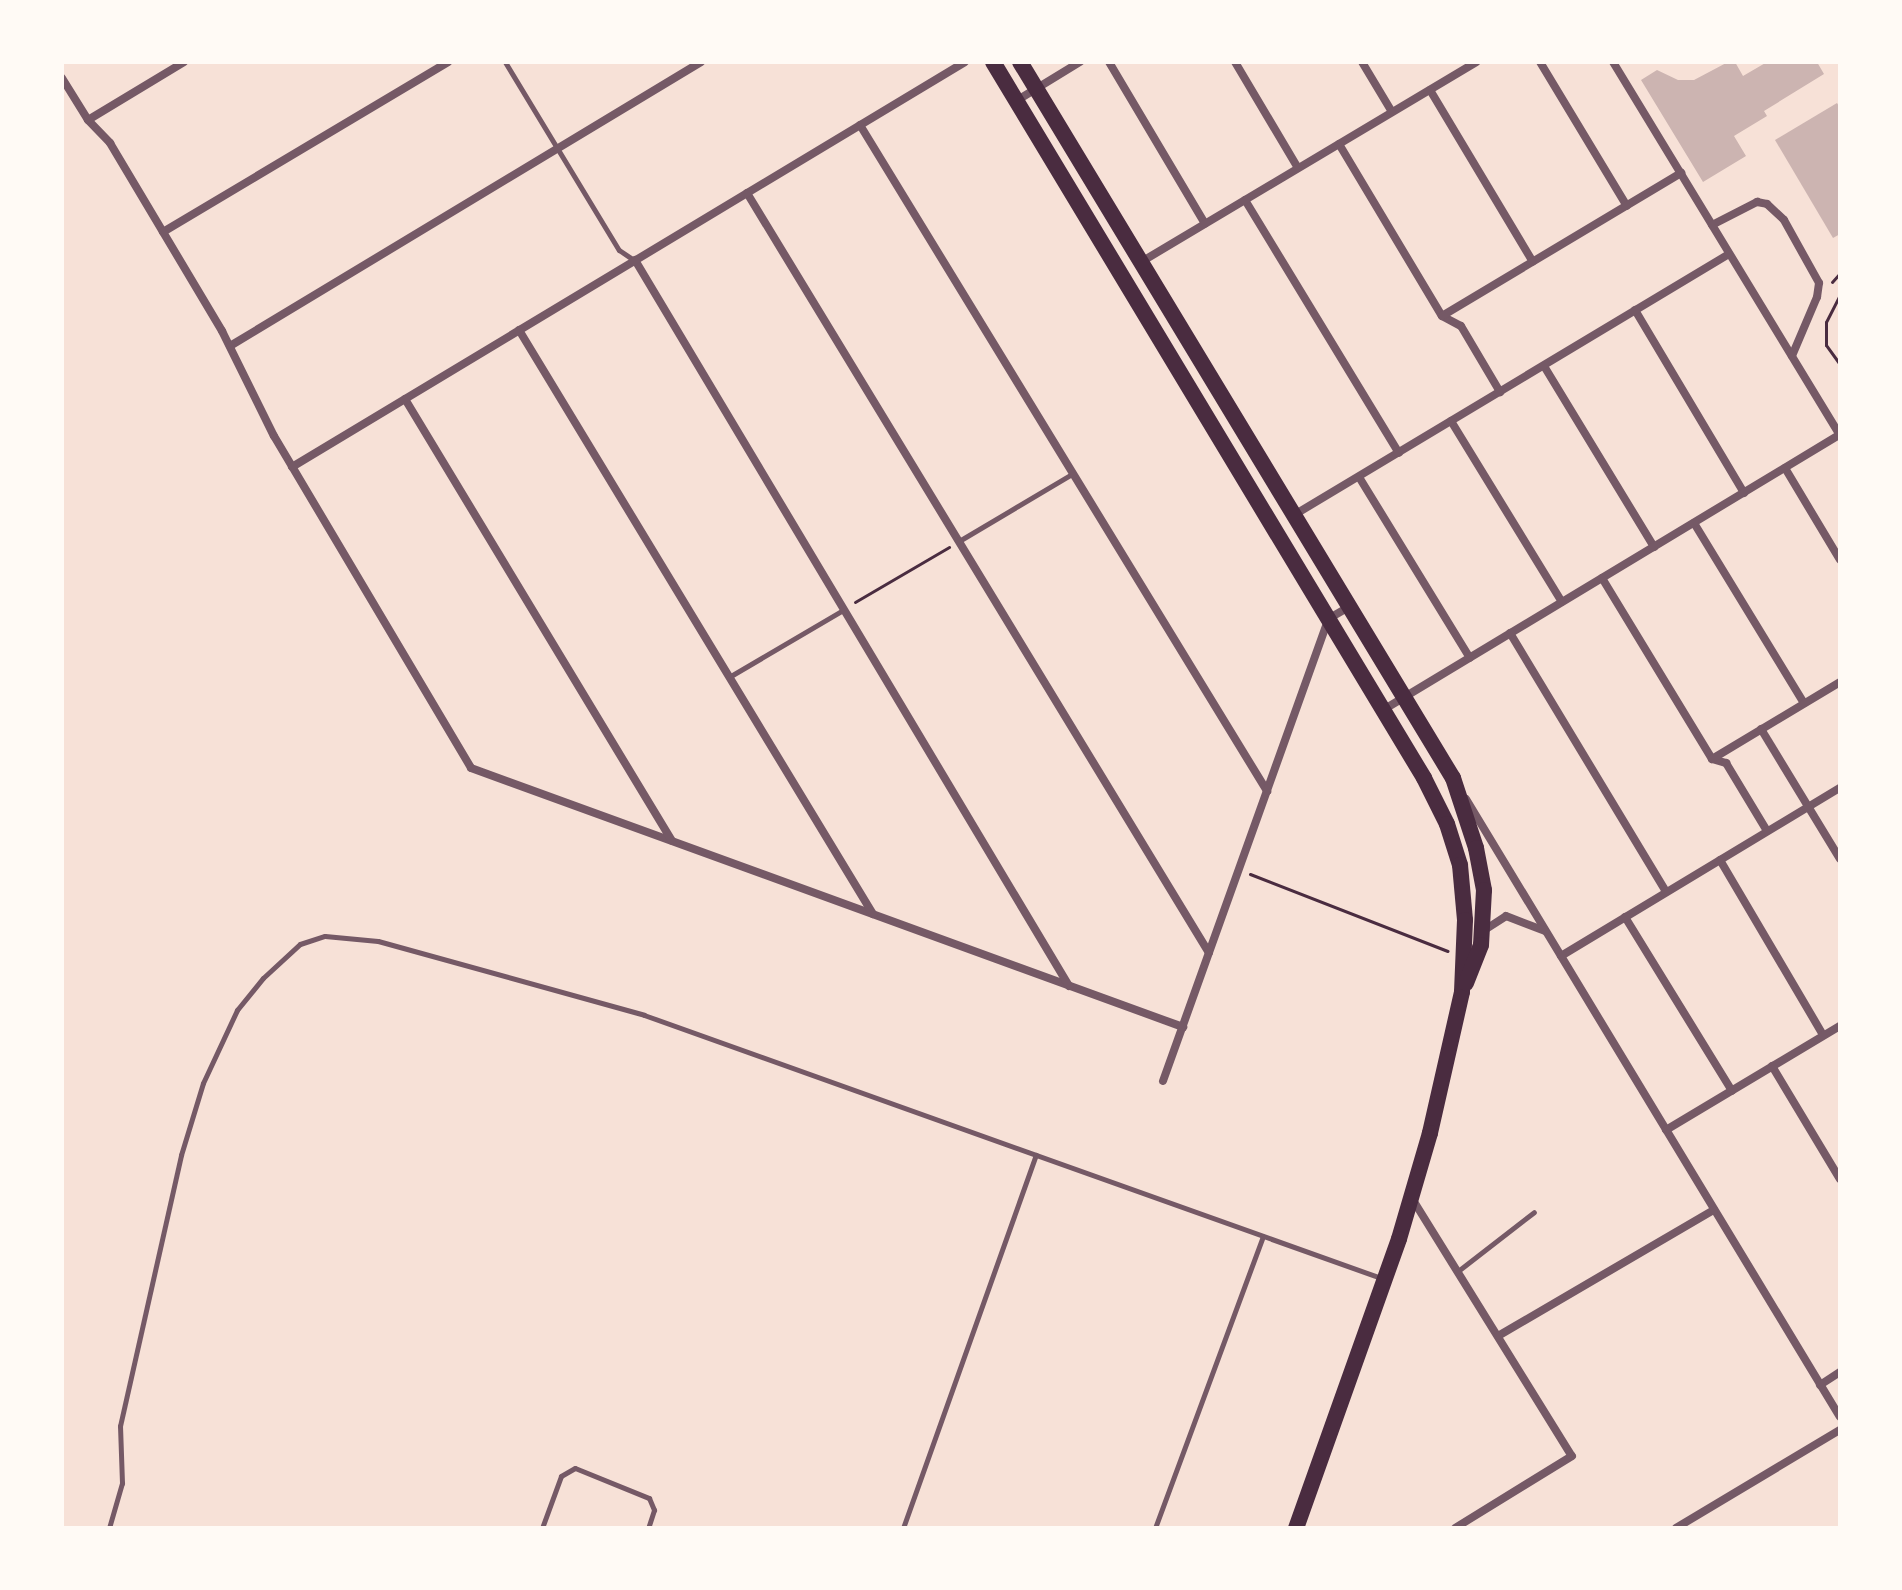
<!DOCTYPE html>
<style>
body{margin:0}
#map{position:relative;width:1902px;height:1590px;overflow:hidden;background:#f7e1d7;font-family:Spectral,serif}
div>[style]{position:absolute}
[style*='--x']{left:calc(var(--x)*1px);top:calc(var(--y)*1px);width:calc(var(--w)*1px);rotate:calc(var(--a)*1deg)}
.building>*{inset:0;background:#ccb4b1}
.path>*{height:3px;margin:-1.5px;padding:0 1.5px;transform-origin:1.5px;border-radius:1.5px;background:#4a2c40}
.service>*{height:5px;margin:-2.5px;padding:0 2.5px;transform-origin:2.5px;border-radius:2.5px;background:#755966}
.minor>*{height:8px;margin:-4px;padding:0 4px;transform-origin:4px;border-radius:4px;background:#755966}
.secondary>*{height:16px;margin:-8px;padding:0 8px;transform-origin:8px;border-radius:8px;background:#4a2c40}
span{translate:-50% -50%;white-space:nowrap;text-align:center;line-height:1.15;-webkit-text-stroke:8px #fffaf5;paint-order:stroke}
.frame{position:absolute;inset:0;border:64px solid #fffaf5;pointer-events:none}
</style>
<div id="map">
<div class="building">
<i style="clip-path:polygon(1728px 62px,1735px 62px,1743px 76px,1767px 62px,1817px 62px,1824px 74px,1764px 111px,1767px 116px,1734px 136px,1746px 156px,1703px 182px,1641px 80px,1657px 70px,1678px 80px,1694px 80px)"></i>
<i style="clip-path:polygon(1837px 103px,1840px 108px,1840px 234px,1833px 238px,1775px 140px)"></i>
</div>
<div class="path">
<i style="--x:1832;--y:282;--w:12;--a:-48"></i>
<i style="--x:1839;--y:363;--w:22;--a:-126"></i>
<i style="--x:1826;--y:345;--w:23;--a:-90"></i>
<i style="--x:1826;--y:322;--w:31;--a:-63"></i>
<i style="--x:855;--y:602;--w:109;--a:-30.3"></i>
<i style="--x:1250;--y:874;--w:212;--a:21.3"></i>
</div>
<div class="service">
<i style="--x:505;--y:62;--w:220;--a:58.8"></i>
<i style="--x:619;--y:250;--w:18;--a:34"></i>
<i style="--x:959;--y:541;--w:131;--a:-30.7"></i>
<i style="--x:729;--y:677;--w:132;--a:-30.4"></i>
<i style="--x:1458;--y:1271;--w:96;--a:-37.8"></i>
<i style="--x:109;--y:1528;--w:47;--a:-73.9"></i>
<i style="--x:122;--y:1483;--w:57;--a:-92"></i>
<i style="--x:120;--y:1426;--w:278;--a:-77.3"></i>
<i style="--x:181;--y:1155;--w:75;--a:-73"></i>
<i style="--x:203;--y:1083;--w:81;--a:-65"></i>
<i style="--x:237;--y:1010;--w:41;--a:-50.9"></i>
<i style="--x:263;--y:978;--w:50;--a:-42.6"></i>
<i style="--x:300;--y:944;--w:26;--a:-18"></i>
<i style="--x:325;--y:936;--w:53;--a:5.4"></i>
<i style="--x:378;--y:941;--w:276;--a:15.5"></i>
<i style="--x:644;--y:1015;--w:783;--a:19.64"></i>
<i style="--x:542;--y:1528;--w:55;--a:-69.9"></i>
<i style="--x:561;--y:1476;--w:16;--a:-30"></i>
<i style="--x:575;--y:1468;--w:80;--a:22.1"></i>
<i style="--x:649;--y:1498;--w:13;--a:67"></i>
<i style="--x:654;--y:1510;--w:19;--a:108"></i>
<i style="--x:903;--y:1528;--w:396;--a:-70.4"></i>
<i style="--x:1155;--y:1528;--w:311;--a:-69.7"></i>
</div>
<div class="minor">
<i style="--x:1109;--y:62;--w:188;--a:59.3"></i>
<i style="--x:1235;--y:62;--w:123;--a:59.3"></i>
<i style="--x:1362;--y:62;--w:58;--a:59"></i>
<i style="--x:1540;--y:62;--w:168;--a:58.9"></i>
<i style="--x:1613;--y:62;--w:437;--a:58.7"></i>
<i style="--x:62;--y:78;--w:49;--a:58.2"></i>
<i style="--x:88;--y:120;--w:32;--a:46"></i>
<i style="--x:110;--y:143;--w:219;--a:59.2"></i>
<i style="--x:222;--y:331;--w:117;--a:63.7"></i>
<i style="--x:274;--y:436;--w:386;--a:59.3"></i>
<i style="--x:471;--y:768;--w:758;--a:19.99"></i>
<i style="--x:1430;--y:90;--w:200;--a:59.1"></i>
<i style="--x:1016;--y:101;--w:75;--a:-31.4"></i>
<i style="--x:88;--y:120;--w:112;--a:-31.1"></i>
<i style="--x:860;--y:125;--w:781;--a:58.57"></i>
<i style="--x:1339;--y:144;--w:200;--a:59.1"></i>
<i style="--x:1442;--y:316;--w:21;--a:28"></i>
<i style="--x:1461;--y:326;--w:77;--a:59.4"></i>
<i style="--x:747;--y:193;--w:889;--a:58.7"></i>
<i style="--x:1245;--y:200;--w:296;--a:58.7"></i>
<i style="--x:1712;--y:225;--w:51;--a:-27.1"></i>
<i style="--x:1757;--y:202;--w:10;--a:11"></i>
<i style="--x:1767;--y:204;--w:23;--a:43"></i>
<i style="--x:1784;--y:220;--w:72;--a:60.9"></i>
<i style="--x:1819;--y:283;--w:14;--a:98"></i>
<i style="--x:1817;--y:297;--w:64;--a:113"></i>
<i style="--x:163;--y:232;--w:332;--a:-30.8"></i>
<i style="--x:635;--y:260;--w:846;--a:59.13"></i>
<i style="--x:1141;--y:262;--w:390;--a:-30.8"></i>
<i style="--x:1635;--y:310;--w:213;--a:59.2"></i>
<i style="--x:1442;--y:316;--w:279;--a:-30.9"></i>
<i style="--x:519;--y:330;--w:683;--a:58.78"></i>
<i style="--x:230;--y:346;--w:550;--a:-31.09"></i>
<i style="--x:1544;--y:366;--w:212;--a:58.7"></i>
<i style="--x:405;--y:399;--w:516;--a:58.86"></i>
<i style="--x:1451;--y:421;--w:212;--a:58.5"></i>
<i style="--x:292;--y:467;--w:785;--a:-31.04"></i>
<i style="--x:1785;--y:468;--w:107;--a:59.1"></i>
<i style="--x:1359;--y:477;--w:212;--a:58.5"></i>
<i style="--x:1294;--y:515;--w:507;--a:-30.96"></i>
<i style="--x:1694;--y:523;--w:211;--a:58.6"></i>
<i style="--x:1602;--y:578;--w:212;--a:58.7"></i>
<i style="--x:1712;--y:759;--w:15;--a:16"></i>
<i style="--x:1726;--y:763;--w:79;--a:58.9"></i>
<i style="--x:1510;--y:633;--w:302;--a:58.9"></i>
<i style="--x:1383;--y:710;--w:533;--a:-31.09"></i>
<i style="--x:1761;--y:729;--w:152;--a:58.7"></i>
<i style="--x:1712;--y:759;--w:149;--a:-31"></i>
<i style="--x:1466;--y:799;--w:722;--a:58.82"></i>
<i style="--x:1720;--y:860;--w:203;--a:59.5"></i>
<i style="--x:1625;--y:917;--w:204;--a:58.4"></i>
<i style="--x:1483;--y:931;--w:27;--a:-33"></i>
<i style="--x:1506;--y:916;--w:42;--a:21"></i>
<i style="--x:1561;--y:956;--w:326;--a:-31.1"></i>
<i style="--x:1772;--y:1066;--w:132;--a:59"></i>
<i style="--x:1163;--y:1081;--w:491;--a:-70.3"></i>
<i style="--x:1328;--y:619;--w:24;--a:-30"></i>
<i style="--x:1666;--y:1130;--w:203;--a:-30.9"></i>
<i style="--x:1413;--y:1200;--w:301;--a:58.2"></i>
<i style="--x:1572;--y:1456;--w:137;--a:148.4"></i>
<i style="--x:1498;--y:1336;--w:250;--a:-30.3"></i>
<i style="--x:1820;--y:1385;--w:24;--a:-33"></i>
<i style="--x:1676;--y:1528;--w:191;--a:-30.9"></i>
</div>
<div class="secondary">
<i style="--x:993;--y:62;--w:836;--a:58.95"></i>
<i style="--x:1424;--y:778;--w:51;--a:63.4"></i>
<i style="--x:1447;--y:824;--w:43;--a:72.4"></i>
<i style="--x:1460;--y:865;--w:55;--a:84.8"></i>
<i style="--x:1465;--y:920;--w:72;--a:92.4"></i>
<i style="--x:1462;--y:992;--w:145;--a:102.8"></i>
<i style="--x:1430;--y:1133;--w:110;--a:106.3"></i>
<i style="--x:1399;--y:1239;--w:307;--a:109.6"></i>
<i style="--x:1020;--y:62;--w:837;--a:58.84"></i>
<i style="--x:1453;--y:778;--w:74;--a:71.8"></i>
<i style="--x:1476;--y:848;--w:43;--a:79.2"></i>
<i style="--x:1484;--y:890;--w:55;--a:93.1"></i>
<i style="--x:1481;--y:945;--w:41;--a:111.5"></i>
</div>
<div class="frame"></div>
</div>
